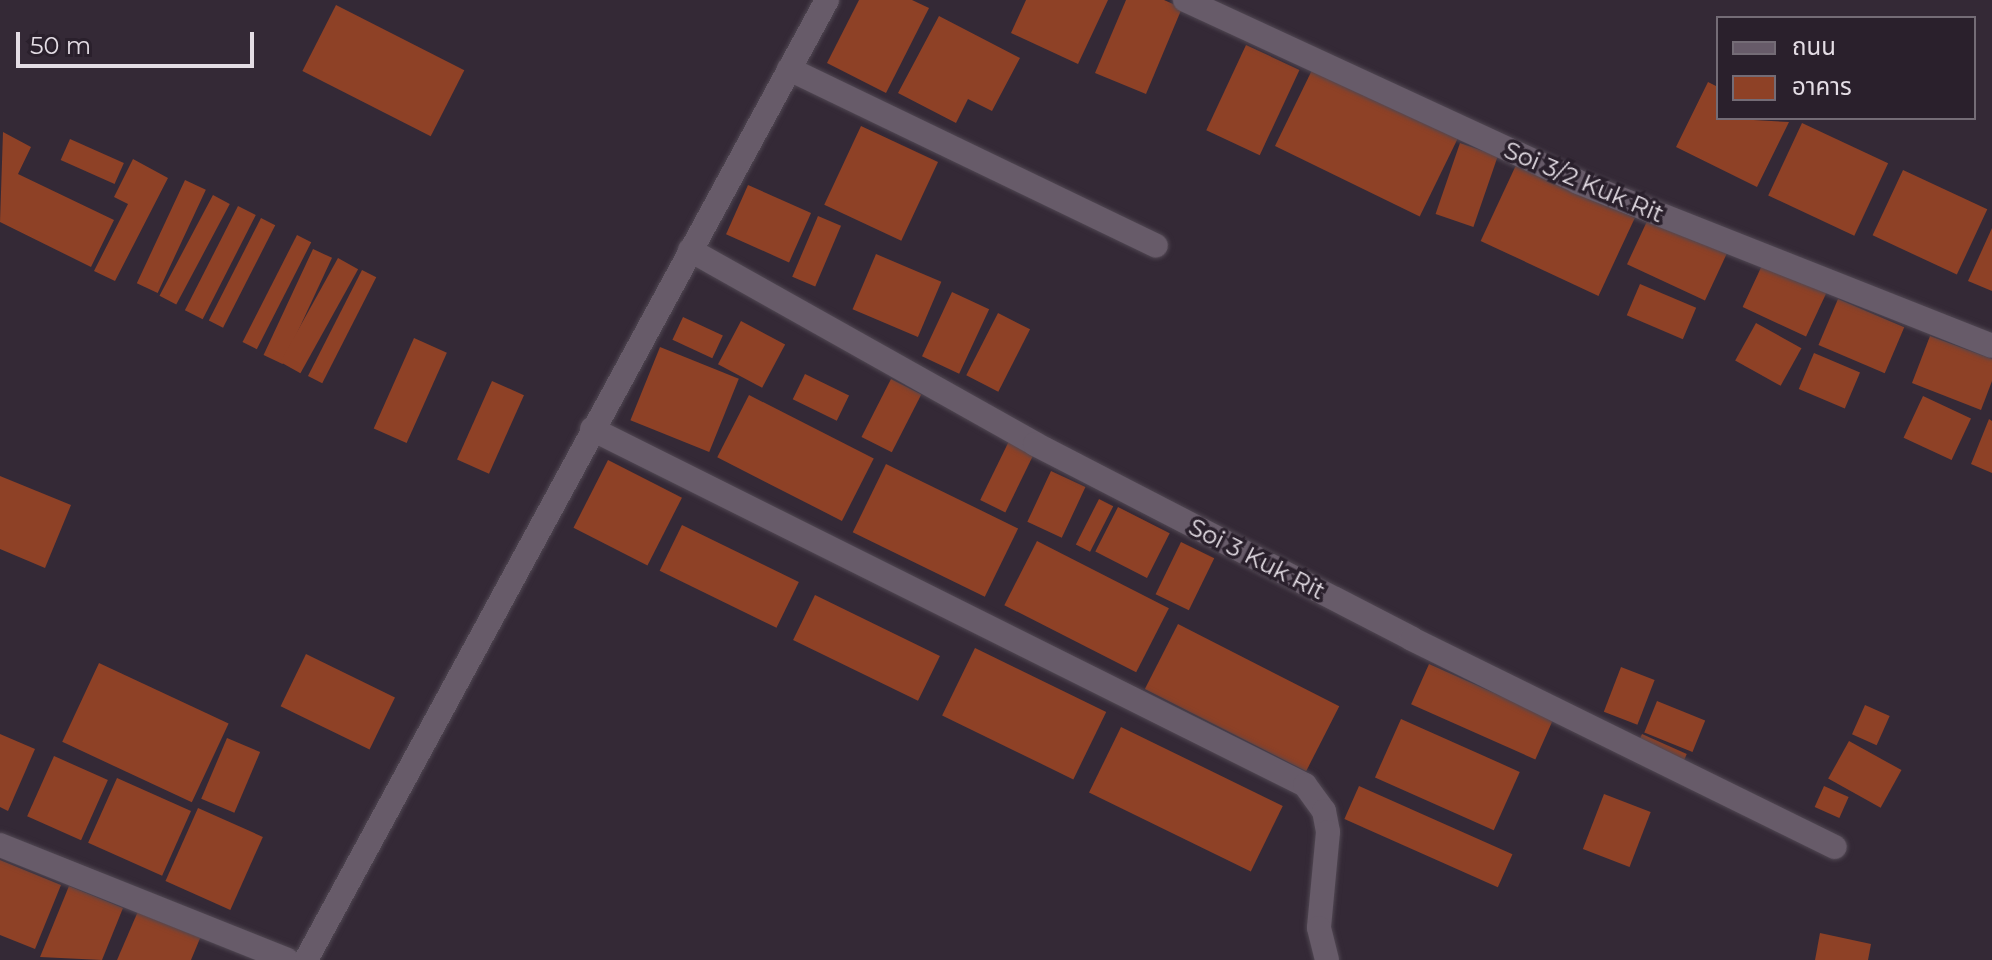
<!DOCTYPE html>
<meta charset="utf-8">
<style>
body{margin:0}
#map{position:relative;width:1992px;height:960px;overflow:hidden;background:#342936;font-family:Montserrat,"Noto Sans Thai",sans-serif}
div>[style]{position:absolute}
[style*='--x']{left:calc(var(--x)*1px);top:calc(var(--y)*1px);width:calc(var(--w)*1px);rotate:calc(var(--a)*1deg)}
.building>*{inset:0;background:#8e4126;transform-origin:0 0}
.roads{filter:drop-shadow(0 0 2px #504752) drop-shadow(0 0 2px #504752)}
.street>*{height:24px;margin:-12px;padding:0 12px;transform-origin:12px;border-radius:12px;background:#675b69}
.secondary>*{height:24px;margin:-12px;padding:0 12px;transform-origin:12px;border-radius:12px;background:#675b69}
span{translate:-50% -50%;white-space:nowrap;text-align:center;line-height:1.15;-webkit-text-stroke:7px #2a202c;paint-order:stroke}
.street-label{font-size:24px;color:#e4dde5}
.legend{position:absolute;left:1716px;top:16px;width:260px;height:104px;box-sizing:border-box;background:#2a202c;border:2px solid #746c76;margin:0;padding:10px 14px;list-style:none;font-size:24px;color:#e4dde5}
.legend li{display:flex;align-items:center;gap:16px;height:40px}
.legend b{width:40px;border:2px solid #746c76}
.scale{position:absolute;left:16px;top:32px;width:238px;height:36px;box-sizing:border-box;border:4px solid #e4dde5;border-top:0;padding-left:10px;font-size:24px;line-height:28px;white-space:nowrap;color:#e4dde5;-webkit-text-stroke:6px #2a202c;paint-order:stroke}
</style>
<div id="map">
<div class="building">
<i style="clip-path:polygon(859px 0,912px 0,929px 8px,886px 93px,827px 63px)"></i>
<i style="clip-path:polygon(1026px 0,1108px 0,1078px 64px,1011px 33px)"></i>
<i style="clip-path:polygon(1126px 0,1164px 0,1182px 8px,1146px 94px,1095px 73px)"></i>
<i style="left:336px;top:5px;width:144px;height:74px;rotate:27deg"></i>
<i style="clip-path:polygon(939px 16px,1020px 58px,992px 111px,968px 99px,956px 123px,898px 93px)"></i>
<i style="left:1246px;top:45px;width:59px;height:94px;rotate:25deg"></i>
<i style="left:1314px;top:66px;width:161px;height:89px;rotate:26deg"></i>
<i style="clip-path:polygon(1708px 82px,1718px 87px,1718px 118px,1789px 122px,1757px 187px,1676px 147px)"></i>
<i style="left:1802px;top:123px;width:95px;height:80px;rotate:25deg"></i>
<i style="left:861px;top:126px;width:85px;height:87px;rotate:25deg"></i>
<i style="clip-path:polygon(3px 132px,31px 147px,18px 174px,114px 220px,91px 267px,0 222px)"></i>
<i style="left:70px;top:139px;width:59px;height:23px;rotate:24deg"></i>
<i style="left:1460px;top:143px;width:40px;height:75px;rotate:19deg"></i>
<i style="clip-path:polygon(133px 159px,168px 178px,115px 281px,94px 271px,128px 204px,114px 197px)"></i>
<i style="left:1517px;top:163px;width:130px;height:86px;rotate:25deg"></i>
<i style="left:1903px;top:170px;width:93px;height:72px;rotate:25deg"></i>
<i style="left:185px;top:180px;width:23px;height:114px;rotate:25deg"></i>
<i style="left:748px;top:185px;width:69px;height:54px;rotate:24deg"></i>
<i style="left:213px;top:195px;width:19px;height:114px;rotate:28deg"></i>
<i style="left:238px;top:206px;width:20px;height:117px;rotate:27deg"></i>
<i style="left:818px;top:216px;width:25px;height:66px;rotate:23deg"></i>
<i style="left:1649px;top:217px;width:86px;height:52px;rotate:25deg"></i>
<i style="left:261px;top:218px;width:16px;height:115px;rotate:27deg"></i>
<i style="clip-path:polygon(1992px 228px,1992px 291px,1968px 281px)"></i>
<i style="left:297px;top:235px;width:16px;height:120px;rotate:27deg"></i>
<i style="left:313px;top:249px;width:21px;height:117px;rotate:25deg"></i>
<i style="left:876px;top:254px;width:71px;height:60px;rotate:23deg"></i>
<i style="left:338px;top:258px;width:23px;height:119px;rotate:29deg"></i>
<i style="left:1765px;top:259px;width:70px;height:53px;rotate:25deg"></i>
<i style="left:362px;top:270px;width:16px;height:119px;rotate:27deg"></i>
<i style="left:1640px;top:284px;width:61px;height:34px;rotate:23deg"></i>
<i style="left:952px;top:292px;width:41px;height:71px;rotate:25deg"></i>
<i style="left:1838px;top:299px;width:72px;height:50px;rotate:23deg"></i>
<i style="left:998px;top:313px;width:36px;height:70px;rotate:27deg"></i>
<i style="left:683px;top:317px;width:44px;height:25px;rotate:25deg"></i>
<i style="left:741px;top:321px;width:50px;height:49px;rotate:28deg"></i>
<i style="left:1756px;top:323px;width:52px;height:43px;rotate:29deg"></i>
<i style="clip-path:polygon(1930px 336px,1992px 359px,1992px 381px,1981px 410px,1912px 383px)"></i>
<i style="left:414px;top:338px;width:36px;height:99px;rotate:24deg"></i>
<i style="left:660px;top:347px;width:85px;height:79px;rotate:22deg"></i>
<i style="left:1814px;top:353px;width:50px;height:39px;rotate:23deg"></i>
<i style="left:805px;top:374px;width:49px;height:28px;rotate:26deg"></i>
<i style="left:891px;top:379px;width:34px;height:65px;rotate:27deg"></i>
<i style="left:492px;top:381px;width:35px;height:86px;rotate:24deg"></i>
<i style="left:749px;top:395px;width:140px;height:70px;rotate:27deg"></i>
<i style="left:1923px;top:396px;width:53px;height:46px;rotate:25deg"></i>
<i style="clip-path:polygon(1989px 419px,1992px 421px,1992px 473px,1971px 464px)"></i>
<i style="left:1010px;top:439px;width:28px;height:68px;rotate:26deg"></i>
<i style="left:608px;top:460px;width:83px;height:76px;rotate:27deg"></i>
<i style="left:886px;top:464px;width:147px;height:76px;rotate:26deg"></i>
<i style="left:1051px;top:471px;width:38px;height:56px;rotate:25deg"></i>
<i style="clip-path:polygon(0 476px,71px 505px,45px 568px,0 549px)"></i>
<i style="left:1099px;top:499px;width:16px;height:51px;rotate:27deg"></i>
<i style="left:1118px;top:507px;width:58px;height:50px;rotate:27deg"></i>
<i style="left:682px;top:525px;width:130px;height:51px;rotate:26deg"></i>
<i style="left:1037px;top:541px;width:148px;height:72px;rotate:27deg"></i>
<i style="left:1181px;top:542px;width:37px;height:58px;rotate:26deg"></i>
<i style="left:815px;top:595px;width:139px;height:50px;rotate:26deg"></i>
<i style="left:1178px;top:624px;width:181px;height:73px;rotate:27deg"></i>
<i style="left:975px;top:648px;width:146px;height:75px;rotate:26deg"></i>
<i style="left:306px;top:654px;width:99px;height:58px;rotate:26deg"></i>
<i style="left:99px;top:663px;width:143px;height:87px;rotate:25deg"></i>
<i style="left:1429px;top:664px;width:136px;height:44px;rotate:24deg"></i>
<i style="left:1621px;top:667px;width:36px;height:48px;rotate:21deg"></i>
<i style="left:1657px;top:701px;width:52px;height:34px;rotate:22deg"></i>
<i style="left:1865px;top:705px;width:27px;height:32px;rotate:24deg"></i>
<i style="left:1401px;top:719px;width:130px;height:64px;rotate:24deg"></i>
<i style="left:1121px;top:727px;width:180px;height:73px;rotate:26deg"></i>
<i style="clip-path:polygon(0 734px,35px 749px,8px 811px,0 807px)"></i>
<i style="left:1642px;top:734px;width:49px;height:14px;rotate:24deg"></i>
<i style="left:227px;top:738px;width:36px;height:66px;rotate:23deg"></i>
<i style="left:1849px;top:741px;width:60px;height:43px;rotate:29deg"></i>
<i style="left:54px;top:756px;width:59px;height:66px;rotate:24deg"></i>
<i style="left:117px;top:778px;width:81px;height:71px;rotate:24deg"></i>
<i style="left:1359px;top:786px;width:168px;height:36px;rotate:24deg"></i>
<i style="left:1824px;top:786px;width:27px;height:23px;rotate:24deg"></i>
<i style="left:1604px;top:794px;width:50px;height:59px;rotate:21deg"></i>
<i style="left:198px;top:808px;width:71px;height:80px;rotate:24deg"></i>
<i style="clip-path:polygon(0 860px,61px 885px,35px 949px,0 935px)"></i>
<i style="clip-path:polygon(69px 886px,123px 908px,102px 960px,40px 957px)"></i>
<i style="clip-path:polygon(139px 909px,201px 936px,191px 960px,117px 960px)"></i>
<i style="clip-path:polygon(1820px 933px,1871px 944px,1868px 960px,1815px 960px)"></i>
</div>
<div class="roads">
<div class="street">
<i style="--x:1185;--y:0;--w:433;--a:24.8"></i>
<i style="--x:1578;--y:182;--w:445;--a:21.6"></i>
<i style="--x:789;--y:69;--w:407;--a:25.7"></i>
<i style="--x:690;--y:250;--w:396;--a:29.3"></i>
<i style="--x:1035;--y:444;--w:424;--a:27.3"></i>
<i style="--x:1412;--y:639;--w:471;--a:26.2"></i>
<i style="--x:592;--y:429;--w:797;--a:26.53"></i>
<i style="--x:1305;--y:785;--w:32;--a:54"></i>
<i style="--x:1324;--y:811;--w:21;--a:79"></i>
<i style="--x:1328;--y:832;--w:96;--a:95.4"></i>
<i style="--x:1319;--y:928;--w:33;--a:76"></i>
<i style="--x:0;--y:845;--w:309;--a:21.8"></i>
</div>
<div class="secondary">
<i style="--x:306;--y:960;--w:1092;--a:-61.51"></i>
</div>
</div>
<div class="street-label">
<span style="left:1584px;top:182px;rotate:23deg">Soi 3/2 Kuk Rit</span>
<span style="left:1257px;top:559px;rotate:27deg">Soi 3 Kuk Rit</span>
</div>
<ul class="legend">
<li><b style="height:10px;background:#675b69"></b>ถนน</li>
<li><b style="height:22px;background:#8e4126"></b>อาคาร</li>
</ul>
<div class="scale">50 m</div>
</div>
